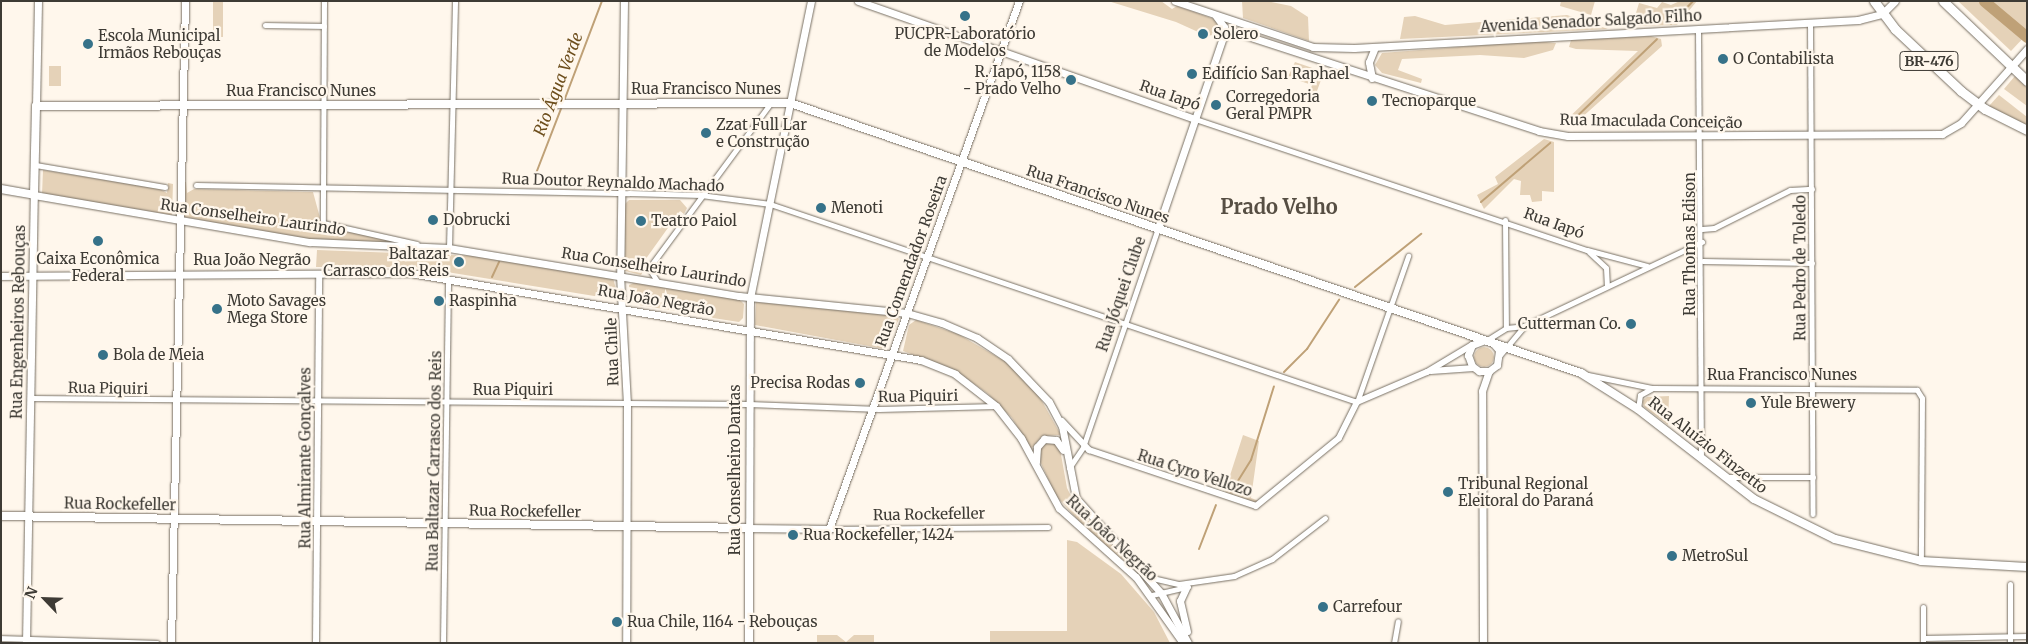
<!DOCTYPE html>
<meta charset="utf-8">
<style>
body{margin:0}
#map{position:relative;width:2028px;height:644px;overflow:hidden;background:#fff7ec;font-family:Merriweather,serif}
div>[style]{position:absolute}
[style*='--x']{left:calc(var(--x)*1px);top:calc(var(--y)*1px);width:calc(var(--w)*1px);rotate:calc(var(--a)*1deg)}
.green>*{inset:0;background:#e5d2b8;transform-origin:0 0}
.round{border-radius:50%}
.stream>*{height:2px;margin:-1px;padding:0 1px;transform-origin:1px;border-radius:1px;background:#bfa177}
.river>*{height:11px;margin:-5.5px;padding:0 5.5px;transform-origin:5.5px;border-radius:5.5px;background:#bfa177}
.roads{filter:drop-shadow(0 0 1px #787064) drop-shadow(0 0 1px #787064)}
.minor>*{height:5px;margin:-2.5px;padding:0 2.5px;transform-origin:2.5px;border-radius:2.5px;background:#fff}
.tertiary>*{height:6px;margin:-3px;padding:0 3px;transform-origin:3px;border-radius:3px;background:#fff}
.secondary>*{height:7px;margin:-3.5px;padding:0 3.5px;transform-origin:3.5px;border-radius:3.5px;background:#fff}
.primary>*{height:8px;margin:-4px;padding:0 4px;transform-origin:4px;border-radius:4px;background:#fff}
.trunk>*{height:9px;margin:-4.5px;padding:0 4.5px;transform-origin:4.5px;border-radius:4.5px;background:#fff}
.dots>*{width:14px;height:14px;translate:-50% -50%;box-sizing:border-box;border:2px solid #fff7ec;border-radius:50%}
span{translate:-50% -50%;white-space:nowrap;text-align:center;line-height:1.15;-webkit-text-stroke:4.5px #fff7ec;paint-order:stroke}
.shield-label span{padding:1px 4px;background:#fff7ec;border:1px solid;border-radius:4px;-webkit-text-stroke-width:0}
.shield-label{font-size:14px;color:#3e3b35;font-weight:700}
.street-label{font-size:15px;color:#3e3b35}
.poi-label{font-size:15px;color:#3e3b35}
.left{translate:0 -50%;text-align:left}
.right{translate:-100% -50%;text-align:right}
.water-label{font-size:16px;color:#6d4e1c;font-style:italic}
.district-label{font-size:20px;color:#564e43;font-weight:700}
.frame{position:absolute;inset:0;border:2px solid #3e3b35;pointer-events:none}
.north{position:absolute;left:20px;top:574px;width:50px;height:50px;-webkit-text-stroke:4px #fff7ec;paint-order:stroke;rotate:294deg;font-size:14px;font-weight:700;line-height:20px;text-align:center;color:#3e3b35}
.north::after{content:'';display:block;margin:auto;width:18px;height:22px;background:#3e3b35;clip-path:polygon(50% 0,100% 100%,50% 72%,0 100%)}
</style>
<div id="map">
<div class="green">
<i style="left:213px;top:1px;width:10px;height:36px"></i>
<i style="clip-path:polygon(1108px 1px,1161px 1px,1172px 9px,1177px 6px,1214px 19px,1221px 28px,1218px 34px,1207px 36px,1176px 22px)"></i>
<i style="clip-path:polygon(1267px 1px,1291px 6px,1308px 17px,1309px 41px,1243px 18px,1242px 1px)"></i>
<i style="clip-path:polygon(1561px 1px,1595px 1px,1591px 15px,1560px 6px)"></i>
<i style="clip-path:polygon(1680px 1px,1697px 1px,1677px 25px,1632px 26px,1639px 3px,1657px 8px,1662px 2px,1671px 5px)"></i>
<i style="clip-path:polygon(1958px 1px,2027px 1px,2027px 34px,2011px 51px)"></i>
<i style="clip-path:polygon(1567px 15px,1608px 29px,1400px 39px,1404px 17px,1415px 16px,1445px 25px)"></i>
<i style="clip-path:polygon(1651px 36px,1661px 39px,1662px 46px,1571px 127px,1560px 126px,1638px 51px,1576px 49px,1569px 47px,1571px 40px)"></i>
<i style="clip-path:polygon(1536px 41px,1556px 43px,1553px 50px,1524px 58px,1480px 55px,1402px 59px,1398px 70px,1422px 79px,1421px 83px,1382px 73px,1375px 65px,1382px 53px)"></i>
<i style="clip-path:polygon(1295px 62px,1324px 72px,1314px 99px,1308px 97px,1312px 85px,1288px 77px)"></i>
<i style="left:49px;top:66px;width:12px;height:20px"></i>
<i style="clip-path:polygon(2015px 76px,2027px 88px,2027px 106px,2004px 89px)"></i>
<i style="clip-path:polygon(1999px 95px,2027px 117px,2027px 125px,1989px 106px)"></i>
<i style="clip-path:polygon(1544px 139px,1554px 142px,1554px 192px,1542px 191px,1542px 201px,1532px 202px,1530px 195px,1520px 195px,1521px 181px,1514px 179px,1484px 209px,1477px 195px,1498px 184px,1495px 177px)"></i>
<i style="clip-path:polygon(43px 170px,160px 189px,167px 193px,168px 183px,173px 184px,172px 215px,42px 194px)"></i>
<i style="clip-path:polygon(182px 182px,186px 182px,187px 193px,194px 189px,313px 192px,322px 225px,398px 243px,309px 240px,184px 217px)"></i>
<i style="clip-path:polygon(629px 200px,680px 200px,687px 208px,684px 214px,680px 211px,645px 260px,647px 265px,641px 275px,625px 271px,625px 204px)"></i>
<i style="clip-path:polygon(317px 250px,477px 256px,613px 278px,619px 300px,416px 267px,316px 267px)"></i>
<i style="clip-path:polygon(636px 282px,740px 300px,744px 304px,743px 318px,739px 322px,713px 318px,695px 304px,650px 296px,630px 301px,629px 285px)"></i>
<i style="clip-path:polygon(653px 301px,687px 307px,700px 315px,639px 305px)"></i>
<i style="clip-path:polygon(756px 302px,896px 316px,899px 319px,885px 349px,755px 325px)"></i>
<i style="clip-path:polygon(916px 320px,958px 334px,1006px 362px,1038px 394px,1061px 435px,1042px 436px,1031px 449px,1012px 418px,987px 393px,956px 371px,903px 351px,909px 325px)"></i>
<i class="round" style="left:1474px;top:347px;width:20px;height:20px"></i>
<i style="clip-path:polygon(1669px 396px,1668px 425px,1644px 407px,1642px 401px,1647px 397px)"></i>
<i style="clip-path:polygon(1243px 435px,1259px 441px,1251px 498px,1259px 501px,1255px 504px,1227px 495px,1225px 491px)"></i>
<i style="clip-path:polygon(1046px 443px,1055px 443px,1060px 449px,1067px 488px,1078px 510px,1138px 572px,1090px 533px,1056px 496px,1039px 459px,1040px 448px)"></i>
<i style="clip-path:polygon(1067px 540px,1077px 542px,1121px 574px,1154px 612px,1170px 643px,990px 643px,990px 631px,1067px 631px)"></i>
<i style="clip-path:polygon(817px 635px,837px 635px,846px 642px,854px 635px,874px 635px,874px 643px,817px 643px)"></i>
</div>
<div class="stream">
<i style="--x:1671;--y:24;--w:32;--a:-46"></i>
<i style="--x:564;--y:101;--w:107;--a:-69.2"></i>
<i style="--x:1567;--y:126;--w:125;--a:-44"></i>
<i style="--x:535;--y:176;--w:75;--a:-68.9"></i>
<i style="--x:1481;--y:202;--w:91;--a:-40.5"></i>
<i style="--x:492;--y:277;--w:17;--a:-65"></i>
<i style="--x:1355;--y:287;--w:85;--a:-38.8"></i>
<i style="--x:1284;--y:372;--w:33;--a:-45"></i>
<i style="--x:1307;--y:349;--w:59;--a:-56.9"></i>
<i style="--x:1231;--y:492;--w:38;--a:-58"></i>
<i style="--x:1251;--y:460;--w:77;--a:-72.7"></i>
<i style="--x:1199;--y:549;--w:47;--a:-68.9"></i>
</div>
<div class="river">
<i style="--x:1984;--y:1;--w:56;--a:39.9"></i>
</div>
<div class="roads">
<div class="minor">
<i style="--x:324;--y:1;--w:222;--a:90.3"></i>
<i style="--x:323;--y:223;--w:96;--a:12.6"></i>
<i style="--x:1810;--y:22;--w:492;--a:89.7"></i>
<i style="--x:265;--y:25;--w:59;--a:1"></i>
<i style="--x:1698;--y:29;--w:429;--a:89.6"></i>
<i style="--x:1195;--y:119;--w:413;--a:18.5"></i>
<i style="--x:1587;--y:250;--w:62;--a:14.9"></i>
<i style="--x:35;--y:165;--w:132;--a:9.6"></i>
<i style="--x:196;--y:185;--w:433;--a:1.1"></i>
<i style="--x:629;--y:193;--w:72;--a:1.6"></i>
<i style="--x:701;--y:195;--w:70;--a:7.4"></i>
<i style="--x:770;--y:204;--w:619;--a:18.64"></i>
<i style="--x:1357;--y:402;--w:155;--a:-70.7"></i>
<i style="--x:1505;--y:220;--w:108;--a:89.5"></i>
<i style="--x:1702;--y:229;--w:12;--a:-5"></i>
<i style="--x:1714;--y:228;--w:85;--a:-26.6"></i>
<i style="--x:1790;--y:190;--w:22;--a:-3"></i>
<i style="--x:449;--y:248;--w:247;--a:-88.6"></i>
<i style="--x:1589;--y:252;--w:23;--a:43"></i>
<i style="--x:1606;--y:268;--w:17;--a:87"></i>
<i style="--x:1703;--y:261;--w:109;--a:1.1"></i>
<i style="--x:657;--y:281;--w:15;--a:-122"></i>
<i style="--x:649;--y:268;--w:207;--a:-53.6"></i>
<i style="--x:1487;--y:340;--w:22;--a:-32"></i>
<i style="--x:1506;--y:328;--w:18;--a:-6"></i>
<i style="--x:1524;--y:326;--w:197;--a:-25.3"></i>
<i style="--x:1500;--y:355;--w:38;--a:-50"></i>
<i style="--x:1588;--y:375;--w:65;--a:11.5"></i>
<i style="--x:1652;--y:388;--w:265;--a:0.4"></i>
<i style="--x:1917;--y:390;--w:9;--a:58"></i>
<i style="--x:1922;--y:398;--w:163;--a:90.4"></i>
<i style="--x:30;--y:398;--w:719;--a:0.48"></i>
<i style="--x:749;--y:404;--w:130;--a:2.2"></i>
<i style="--x:879;--y:409;--w:117;--a:-1.5"></i>
<i style="--x:1638;--y:409;--w:14;--a:-82"></i>
<i style="--x:1640;--y:395;--w:13;--a:-29"></i>
<i style="--x:1069;--y:468;--w:25;--a:-56"></i>
<i style="--x:1083;--y:447;--w:231;--a:-71.1"></i>
<i style="--x:1726;--y:477;--w:87;--a:0"></i>
<i style="--x:829;--y:529;--w:219;--a:-0.5"></i>
<i style="--x:1148;--y:577;--w:32;--a:13"></i>
<i style="--x:1179;--y:584;--w:56;--a:-8.3"></i>
<i style="--x:1234;--y:576;--w:42;--a:-24.1"></i>
<i style="--x:1272;--y:559;--w:67;--a:-37.7"></i>
<i style="--x:2010;--y:584;--w:59;--a:90"></i>
<i style="--x:1152;--y:595;--w:37;--a:-13"></i>
<i style="--x:1923;--y:607;--w:36;--a:90"></i>
<i style="--x:1;--y:638;--w:156;--a:1.8"></i>
<i style="--x:1923;--y:638;--w:104;--a:-1.1"></i>
<i style="--x:443;--y:643;--w:364;--a:-89.2"></i>
<i style="--x:1394;--y:643;--w:22;--a:-80"></i>
</div>
<div class="tertiary">
<i style="--x:1431;--y:371;--w:43;--a:-4"></i>
<i style="--x:1062;--y:421;--w:40;--a:47"></i>
<i style="--x:1089;--y:450;--w:176;--a:18.5"></i>
<i style="--x:1256;--y:506;--w:107;--a:-39.3"></i>
<i style="--x:1339;--y:438;--w:40;--a:-63.4"></i>
<i style="--x:1357;--y:402;--w:76;--a:-23.2"></i>
<i style="--x:1427;--y:372;--w:52;--a:-31"></i>
<i style="--x:316;--y:643;--w:369;--a:-89.5"></i>
</div>
<div class="secondary">
<i style="--x:624;--y:1;--w:274;--a:90.8"></i>
<i style="--x:620;--y:275;--w:129;--a:86.9"></i>
<i style="--x:627;--y:404;--w:239;--a:90.2"></i>
<i style="--x:811;--y:1;--w:302;--a:101.6"></i>
<i style="--x:750;--y:297;--w:231;--a:90.2"></i>
<i style="--x:749;--y:528;--w:80;--a:0.7"></i>
<i style="--x:829;--y:529;--w:561;--a:-70.21"></i>
<i style="--x:858;--y:1;--w:357;--a:19.3"></i>
<i style="--x:1175;--y:1;--w:145;--a:18.4"></i>
<i style="--x:1313;--y:47;--w:41;--a:1.4"></i>
<i style="--x:1354;--y:48;--w:505;--a:-3.18"></i>
<i style="--x:1858;--y:20;--w:25;--a:-14"></i>
<i style="--x:1882;--y:14;--w:18;--a:-45"></i>
<i style="--x:1223;--y:37;--w:13;--a:-23"></i>
<i style="--x:1235;--y:32;--w:320;--a:18"></i>
<i style="--x:1539;--y:131;--w:29;--a:10"></i>
<i style="--x:1568;--y:136;--w:374;--a:-0.3"></i>
<i style="--x:1942;--y:134;--w:22;--a:-30"></i>
<i style="--x:1961;--y:123;--w:99;--a:-48.3"></i>
<i style="--x:1372;--y:78;--w:16;--a:-101"></i>
<i style="--x:1369;--y:62;--w:16;--a:-68"></i>
<i style="--x:36;--y:106;--w:105;--a:-88.9"></i>
<i style="--x:1158;--y:228;--w:202;--a:-71.2"></i>
<i style="--x:1223;--y:37;--w:10;--a:-84"></i>
<i style="--x:1224;--y:27;--w:14;--a:-126"></i>
<i style="--x:1;--y:276;--w:409;--a:-0.4"></i>
<i style="--x:410;--y:273;--w:518;--a:9.66"></i>
<i style="--x:921;--y:360;--w:37;--a:22"></i>
<i style="--x:955;--y:374;--w:52;--a:38"></i>
<i style="--x:996;--y:406;--w:41;--a:52"></i>
<i style="--x:1021;--y:438;--w:80;--a:61.5"></i>
<i style="--x:1059;--y:508;--w:103;--a:41.9"></i>
<i style="--x:1136;--y:577;--w:81;--a:54.5"></i>
<i style="--x:1485;--y:340;--w:14;--a:159"></i>
<i style="--x:1472;--y:345;--w:11;--a:112"></i>
<i style="--x:1468;--y:355;--w:12;--a:70"></i>
<i style="--x:1472;--y:366;--w:9;--a:36"></i>
<i style="--x:1479;--y:371;--w:10;--a:0"></i>
<i style="--x:1489;--y:371;--w:10;--a:-37"></i>
<i style="--x:1497;--y:365;--w:15;--a:-82"></i>
<i style="--x:1499;--y:350;--w:11;--a:-131"></i>
<i style="--x:1036;--y:462;--w:15;--a:-86"></i>
<i style="--x:1037;--y:447;--w:11;--a:-49"></i>
<i style="--x:1044;--y:439;--w:12;--a:5"></i>
<i style="--x:1056;--y:440;--w:12;--a:55"></i>
<i style="--x:1186;--y:588;--w:14;--a:115"></i>
<i style="--x:1180;--y:601;--w:31;--a:77"></i>
<i style="--x:26;--y:643;--w:448;--a:-89"></i>
<i style="--x:34;--y:195;--w:280;--a:9.7"></i>
<i style="--x:310;--y:242;--w:139;--a:2.5"></i>
<i style="--x:449;--y:248;--w:294;--a:9.4"></i>
<i style="--x:739;--y:296;--w:169;--a:5.8"></i>
<i style="--x:907;--y:313;--w:36;--a:16"></i>
<i style="--x:942;--y:323;--w:38;--a:23"></i>
<i style="--x:977;--y:338;--w:37;--a:34"></i>
<i style="--x:1008;--y:359;--w:59;--a:46.4"></i>
<i style="--x:1049;--y:402;--w:27;--a:62"></i>
<i style="--x:1062;--y:426;--w:73;--a:79"></i>
<i style="--x:1076;--y:498;--w:127;--a:48.2"></i>
<i style="--x:1161;--y:593;--w:57;--a:61.6"></i>
<i style="--x:171;--y:643;--w:642;--a:-88.75"></i>
<i style="--x:1483;--y:643;--w:252;--a:-90.2"></i>
<i style="--x:1482;--y:391;--w:21;--a:-71"></i>
</div>
<div class="primary">
<i style="--x:1;--y:189;--w:34;--a:10"></i>
<i style="--x:34;--y:195;--w:89;--a:-88.7"></i>
<i style="--x:36;--y:106;--w:754;--a:-0.23"></i>
<i style="--x:790;--y:103;--w:836;--a:18.85"></i>
<i style="--x:1581;--y:373;--w:67;--a:32.3"></i>
<i style="--x:1638;--y:409;--w:147;--a:37.8"></i>
<i style="--x:1754;--y:499;--w:90;--a:26.3"></i>
<i style="--x:1835;--y:539;--w:89;--a:14.3"></i>
<i style="--x:1921;--y:561;--w:106;--a:3.2"></i>
<i style="--x:1;--y:516;--w:748;--a:0.92"></i>
<i style="--x:749;--y:528;--w:115;--a:90"></i>
</div>
<div class="trunk">
<i style="--x:1874;--y:1;--w:35;--a:53"></i>
<i style="--x:1895;--y:29;--w:91;--a:43.2"></i>
<i style="--x:1961;--y:91;--w:30;--a:37"></i>
<i style="--x:1985;--y:109;--w:47;--a:26.6"></i>
<i style="--x:1943;--y:1;--w:116;--a:43.6"></i>
</div>
</div>
<div class="dots">
<i style="left:965px;top:16px;background:#367289"></i>
<i style="left:1203px;top:34px;background:#367289"></i>
<i style="left:88px;top:44px;background:#367289"></i>
<i style="left:1723px;top:59px;background:#367289"></i>
<i style="left:1192px;top:74px;background:#367289"></i>
<i style="left:1071px;top:80px;background:#367289"></i>
<i style="left:1372px;top:101px;background:#367289"></i>
<i style="left:1216px;top:105px;background:#367289"></i>
<i style="left:706px;top:133px;background:#367289"></i>
<i style="left:821px;top:208px;background:#367289"></i>
<i style="left:433px;top:220px;background:#367289"></i>
<i style="left:641px;top:221px;background:#367289"></i>
<i style="left:98px;top:241px;background:#367289"></i>
<i style="left:459px;top:262px;background:#367289"></i>
<i style="left:439px;top:301px;background:#367289"></i>
<i style="left:217px;top:309px;background:#367289"></i>
<i style="left:1631px;top:324px;background:#367289"></i>
<i style="left:103px;top:355px;background:#367289"></i>
<i style="left:860px;top:383px;background:#367289"></i>
<i style="left:1751px;top:403px;background:#367289"></i>
<i style="left:1448px;top:492px;background:#367289"></i>
<i style="left:793px;top:535px;background:#367289"></i>
<i style="left:1672px;top:556px;background:#367289"></i>
<i style="left:1323px;top:607px;background:#367289"></i>
<i style="left:617px;top:622px;background:#367289"></i>
</div>
<div class="shield-label">
<span style="left:1929px;top:61px">BR-476</span>
</div>
<div class="street-label">
<span style="left:1591px;top:21px;rotate:-3deg">Avenida Senador Salgado Filho</span>
<span style="left:706px;top:89px">Rua Francisco Nunes</span>
<span style="left:301px;top:91px">Rua Francisco Nunes</span>
<span style="left:1170px;top:95px;rotate:19deg">Rua Iapó</span>
<span style="left:1651px;top:121px;rotate:1deg">Rua Imaculada Conceição</span>
<span style="left:613px;top:182px;rotate:2deg">Rua Doutor Reynaldo Machado</span>
<span style="left:1098px;top:194px;rotate:19deg">Rua Francisco Nunes</span>
<span style="left:253px;top:217px;rotate:8deg">Rua Conselheiro Laurindo</span>
<span style="left:1554px;top:223px;rotate:20deg">Rua Iapó</span>
<span style="left:1690px;top:244px;rotate:-90deg">Rua Thomas Edison</span>
<span style="left:252px;top:260px">Rua João Negrão</span>
<span style="left:911px;top:261px;rotate:-70deg">Rua Comendador Roseira</span>
<span style="left:654px;top:267px;rotate:9deg">Rua Conselheiro Laurindo</span>
<span style="left:1800px;top:268px;rotate:-90deg">Rua Pedro de Toledo</span>
<span style="left:1121px;top:294px;rotate:-71deg">Rua Jóquei Clube</span>
<span style="left:656px;top:300px;rotate:10deg">Rua João Negrão</span>
<span style="left:18px;top:322px;rotate:-89deg">Rua Engenheiros Rebouças</span>
<span style="left:612px;top:352px;rotate:-92deg">Rua Chile</span>
<span style="left:1782px;top:375px">Rua Francisco Nunes</span>
<span style="left:108px;top:388px;rotate:1deg">Rua Piquiri</span>
<span style="left:513px;top:390px">Rua Piquiri</span>
<span style="left:918px;top:396px;rotate:-1deg">Rua Piquiri</span>
<span style="left:1708px;top:445px;rotate:38deg">Rua Aluízio Finzetto</span>
<span style="left:305px;top:458px;rotate:-90deg">Rua Almirante Gonçalves</span>
<span style="left:434px;top:461px;rotate:-89deg">Rua Baltazar Carrasco dos Reis</span>
<span style="left:735px;top:470px;rotate:-90deg">Rua Conselheiro Dantas</span>
<span style="left:1195px;top:473px;rotate:18deg">Rua Cyro Vellozo</span>
<span style="left:120px;top:504px;rotate:1deg">Rua Rockefeller</span>
<span style="left:525px;top:511px;rotate:1deg">Rua Rockefeller</span>
<span style="left:929px;top:514px;rotate:-1deg">Rua Rockefeller</span>
<span style="left:1112px;top:538px;rotate:43deg">Rua João Negrão</span>
</div>
<div class="poi-label">
<span style="left:965px;top:42px">PUCPR-Laboratório<br>de Modelos</span>
<span class="left" style="left:1213px;top:34px">Solero</span>
<span class="left" style="left:98px;top:44px">Escola Municipal<br>Irmãos Rebouças</span>
<span class="left" style="left:1733px;top:59px">O Contabilista</span>
<span class="right" style="left:1061px;top:80px">R. Iapó, 1158<br>- Prado Velho</span>
<span class="left" style="left:1202px;top:74px">Edifício San Raphael</span>
<span class="left" style="left:1226px;top:105px">Corregedoria<br>Geral PMPR</span>
<span class="left" style="left:1382px;top:101px">Tecnoparque</span>
<span class="left" style="left:716px;top:133px">Zzat Full Lar<br>e Construção</span>
<span class="left" style="left:831px;top:208px">Menoti</span>
<span class="left" style="left:443px;top:220px">Dobrucki</span>
<span class="left" style="left:651px;top:221px">Teatro Paiol</span>
<span class="right" style="left:449px;top:262px">Baltazar<br>Carrasco dos Reis</span>
<span style="left:98px;top:267px">Caixa Econômica<br>Federal</span>
<span class="left" style="left:227px;top:309px">Moto Savages<br>Mega Store</span>
<span class="left" style="left:449px;top:301px">Raspinha</span>
<span class="right" style="left:1621px;top:324px">Cutterman Co.</span>
<span class="left" style="left:113px;top:355px">Bola de Meia</span>
<span class="right" style="left:850px;top:383px">Precisa Rodas</span>
<span class="left" style="left:1761px;top:403px">Yule Brewery</span>
<span class="left" style="left:1458px;top:492px">Tribunal Regional<br>Eleitoral do Paraná</span>
<span class="left" style="left:803px;top:535px">Rua Rockefeller, 1424</span>
<span class="left" style="left:1682px;top:556px">MetroSul</span>
<span class="left" style="left:1333px;top:607px">Carrefour</span>
<span class="left" style="left:627px;top:622px">Rua Chile, 1164 - Rebouças</span>
</div>
<div class="water-label">
<span style="left:558px;top:84px;rotate:-69deg">Rio Água Verde</span>
</div>
<div class="district-label">
<span style="left:1279px;top:206px">Prado Velho</span>
</div>
<div class="frame"></div>
<div class="north">N</div>
</div>
